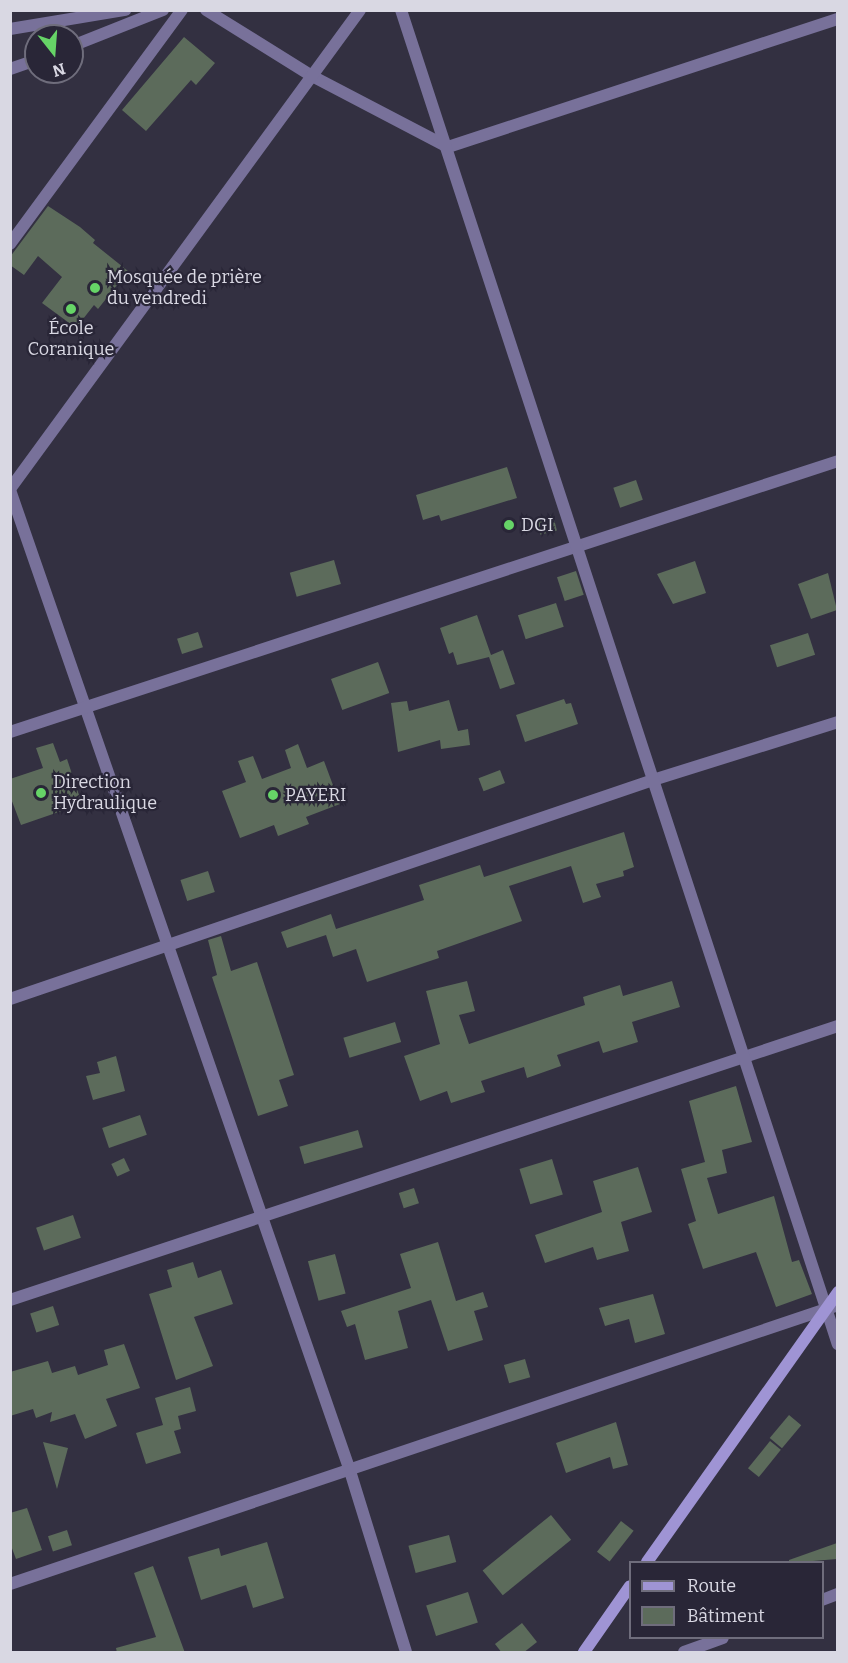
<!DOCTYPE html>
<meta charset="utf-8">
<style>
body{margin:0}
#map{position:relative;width:848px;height:1663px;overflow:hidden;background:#333041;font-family:Bitter,serif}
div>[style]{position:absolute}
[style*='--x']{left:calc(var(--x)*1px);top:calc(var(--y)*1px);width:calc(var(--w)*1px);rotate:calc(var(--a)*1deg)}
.building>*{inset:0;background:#5c6b5b;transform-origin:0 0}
.minor>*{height:12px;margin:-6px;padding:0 6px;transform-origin:6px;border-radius:6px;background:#78719a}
.tertiary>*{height:12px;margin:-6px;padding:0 6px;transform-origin:6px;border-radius:6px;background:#78719a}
.secondary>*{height:12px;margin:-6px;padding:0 6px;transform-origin:6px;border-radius:6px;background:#9f94d4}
.dots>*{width:16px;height:16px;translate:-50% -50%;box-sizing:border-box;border:3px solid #292637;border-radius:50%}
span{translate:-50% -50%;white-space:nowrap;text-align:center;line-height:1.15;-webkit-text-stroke:4.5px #292637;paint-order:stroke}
.poi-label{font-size:18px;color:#d9d8e3}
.left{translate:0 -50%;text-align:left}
.frame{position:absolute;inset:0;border:12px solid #d9d8e3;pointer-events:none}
.legend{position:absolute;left:629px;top:1561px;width:195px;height:78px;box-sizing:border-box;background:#292637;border:2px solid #6f6d7c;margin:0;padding:8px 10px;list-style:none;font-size:18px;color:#d9d8e3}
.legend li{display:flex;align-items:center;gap:12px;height:30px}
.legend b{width:30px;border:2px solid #6f6d7c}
.north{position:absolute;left:24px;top:24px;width:60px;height:60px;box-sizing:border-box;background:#292637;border:2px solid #6f6d7c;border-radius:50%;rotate:163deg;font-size:16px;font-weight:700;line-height:24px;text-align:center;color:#d9d8e3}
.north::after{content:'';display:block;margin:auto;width:21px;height:27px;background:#66d467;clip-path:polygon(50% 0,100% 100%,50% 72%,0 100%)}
</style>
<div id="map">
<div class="building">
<i style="clip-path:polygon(184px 37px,215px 63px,196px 85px,191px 80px,146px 131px,122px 110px)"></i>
<i style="clip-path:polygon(48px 206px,80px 227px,95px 240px,93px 243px,128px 271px,98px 309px,94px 305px,76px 328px,42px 303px,62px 277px,38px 256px,24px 275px,10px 265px,10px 257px)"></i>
<i style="clip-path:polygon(507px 467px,517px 498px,441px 521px,439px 515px,423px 520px,416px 495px)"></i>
<i style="left:636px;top:480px;width:21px;height:24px;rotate:71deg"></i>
<i style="left:553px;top:515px;width:16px;height:17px;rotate:76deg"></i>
<i style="left:334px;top:560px;width:25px;height:46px;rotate:74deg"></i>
<i style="clip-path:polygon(695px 561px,706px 593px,673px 604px,657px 574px)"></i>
<i style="left:576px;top:571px;width:25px;height:20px;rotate:72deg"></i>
<i style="clip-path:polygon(828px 573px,837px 610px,811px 619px,798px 584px)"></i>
<i style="left:556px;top:603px;width:25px;height:40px;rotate:72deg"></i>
<i style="clip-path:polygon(477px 615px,491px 655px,503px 650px,515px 684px,500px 689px,489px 657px,457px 665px,453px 652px,449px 654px,440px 628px)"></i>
<i style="left:198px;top:632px;width:16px;height:22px;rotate:72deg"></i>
<i style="left:808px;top:633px;width:23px;height:40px;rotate:72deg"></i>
<i style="left:378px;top:662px;width:33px;height:50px;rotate:70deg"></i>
<i style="clip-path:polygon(564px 699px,566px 704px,571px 703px,578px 724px,525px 742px,516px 715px)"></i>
<i style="clip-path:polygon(449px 700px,458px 731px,468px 729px,470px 745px,441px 749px,440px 740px,398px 752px,391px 703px,407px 701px,409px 711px)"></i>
<i style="clip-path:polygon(53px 743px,60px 762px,67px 759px,82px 804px,21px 825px,10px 796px,10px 779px,43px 768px,36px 748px)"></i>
<i style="clip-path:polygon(298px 744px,307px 768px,324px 761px,340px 804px,306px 817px,309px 824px,278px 836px,274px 825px,240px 838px,222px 791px,246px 782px,238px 761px,253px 756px,262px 779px,291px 768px,285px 750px)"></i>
<i style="left:500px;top:770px;width:14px;height:23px;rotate:69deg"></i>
<i style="clip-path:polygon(624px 832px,634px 867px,623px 871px,624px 876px,596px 884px,601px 897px,583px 903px,571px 866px,509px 886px,522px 921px,437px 951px,439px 958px,367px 982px,356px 949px,333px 957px,326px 935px,287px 948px,281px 932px,331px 914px,336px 929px,424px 900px,419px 885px,480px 865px,484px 877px)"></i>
<i style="left:208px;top:871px;width:22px;height:29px;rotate:72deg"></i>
<i style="clip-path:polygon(221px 936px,231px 971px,257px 962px,294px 1075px,279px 1080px,288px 1106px,258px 1116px,212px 977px,217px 975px,208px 940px)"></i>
<i style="clip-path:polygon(467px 981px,475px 1011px,459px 1015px,469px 1044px,585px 1005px,583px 997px,620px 985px,623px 996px,672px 981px,680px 1007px,632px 1022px,638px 1042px,603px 1053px,599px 1041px,557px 1055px,561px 1066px,527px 1078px,524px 1067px,481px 1081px,485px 1092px,451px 1103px,447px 1091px,420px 1101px,404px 1056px,440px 1044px,426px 991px)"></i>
<i style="left:395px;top:1022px;width:21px;height:54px;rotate:73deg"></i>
<i style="clip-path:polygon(116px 1056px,125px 1091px,93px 1100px,86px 1076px,100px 1073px,97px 1062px)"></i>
<i style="clip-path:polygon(736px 1086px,752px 1142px,722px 1150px,727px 1173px,707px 1178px,718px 1214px,774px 1196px,792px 1262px,799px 1260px,812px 1294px,776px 1307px,756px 1252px,703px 1269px,688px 1224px,696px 1221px,681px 1169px,705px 1162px,689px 1101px)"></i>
<i style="left:140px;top:1115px;width:21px;height:40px;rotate:71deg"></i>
<i style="left:358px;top:1130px;width:18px;height:61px;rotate:74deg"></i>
<i style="left:124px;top:1158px;width:14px;height:14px;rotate:65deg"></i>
<i style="left:552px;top:1159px;width:37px;height:34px;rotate:73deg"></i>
<i style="clip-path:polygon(638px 1167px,652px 1212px,621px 1222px,629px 1251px,597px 1260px,593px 1247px,545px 1263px,535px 1235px,602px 1212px,593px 1181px)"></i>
<i style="left:414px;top:1188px;width:16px;height:16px;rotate:72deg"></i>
<i style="left:73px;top:1215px;width:24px;height:39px;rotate:71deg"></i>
<i style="clip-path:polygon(438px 1242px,456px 1301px,483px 1292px,488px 1307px,474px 1311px,483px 1340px,448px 1351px,431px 1300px,398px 1311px,408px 1348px,365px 1360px,355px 1324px,347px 1327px,341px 1311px,411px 1288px,400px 1254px)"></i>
<i style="left:335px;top:1254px;width:41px;height:28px;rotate:75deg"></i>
<i style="clip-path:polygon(193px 1262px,198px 1278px,221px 1270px,233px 1304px,194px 1317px,213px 1366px,176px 1380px,149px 1294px,172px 1287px,167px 1270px)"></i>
<i style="clip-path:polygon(653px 1294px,665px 1334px,635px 1343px,629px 1319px,605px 1326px,599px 1308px)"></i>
<i style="left:53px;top:1306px;width:20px;height:24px;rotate:72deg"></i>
<i style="clip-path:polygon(124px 1344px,140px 1388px,106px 1399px,117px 1426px,85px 1439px,75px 1414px,50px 1422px,52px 1412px,36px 1418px,33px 1409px,10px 1416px,10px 1372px,48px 1361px,52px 1373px,75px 1366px,78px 1375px,108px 1365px,104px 1350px)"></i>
<i style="left:525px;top:1359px;width:19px;height:22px;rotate:74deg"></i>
<i style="clip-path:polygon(190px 1387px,196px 1411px,178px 1416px,181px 1429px,174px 1431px,181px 1453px,146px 1464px,136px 1433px,163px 1425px,155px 1398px)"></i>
<i style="left:789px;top:1415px;width:16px;height:30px;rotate:40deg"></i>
<i style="clip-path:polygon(616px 1422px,628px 1465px,613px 1469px,610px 1457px,566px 1473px,556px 1443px)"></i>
<i style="left:770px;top:1441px;width:14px;height:35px;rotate:39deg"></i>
<i style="clip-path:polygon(43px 1442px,68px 1448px,57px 1489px)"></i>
<i style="clip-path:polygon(27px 1508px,42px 1550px,16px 1559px,10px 1543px,10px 1513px)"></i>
<i style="left:551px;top:1515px;width:32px;height:88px;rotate:51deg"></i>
<i style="left:621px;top:1521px;width:16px;height:39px;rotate:38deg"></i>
<i style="left:67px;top:1530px;width:16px;height:20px;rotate:72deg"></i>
<i style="left:449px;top:1535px;width:28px;height:42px;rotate:75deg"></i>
<i style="clip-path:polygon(267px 1542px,284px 1598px,253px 1608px,246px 1585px,201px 1600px,188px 1557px,219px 1548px,221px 1556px)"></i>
<i style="clip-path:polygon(837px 1543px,837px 1559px,789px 1563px,789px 1560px)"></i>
<i style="clip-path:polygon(153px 1566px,185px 1653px,117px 1653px,116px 1648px,156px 1637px,134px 1573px)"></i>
<i style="left:468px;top:1592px;width:32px;height:44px;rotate:72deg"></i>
<i style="clip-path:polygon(522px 1623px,537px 1642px,523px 1653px,502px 1653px,495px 1644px)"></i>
</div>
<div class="minor">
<i style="--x:206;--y:10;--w:125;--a:31.9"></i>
<i style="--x:312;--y:76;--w:153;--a:27.6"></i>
<i style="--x:448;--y:147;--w:410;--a:-18.2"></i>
<i style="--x:10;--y:29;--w:117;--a:-9.4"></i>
<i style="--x:72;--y:46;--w:98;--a:-21.6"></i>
<i style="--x:10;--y:69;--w:28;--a:-19"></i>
<i style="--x:10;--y:244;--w:290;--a:-53.7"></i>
<i style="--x:10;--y:489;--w:593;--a:-53.84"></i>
<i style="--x:10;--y:490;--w:1038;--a:70.88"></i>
<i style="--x:350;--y:1471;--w:189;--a:72.8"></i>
<i style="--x:10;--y:732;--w:871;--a:-18.12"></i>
<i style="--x:10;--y:999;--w:679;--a:-18.81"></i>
<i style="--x:653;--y:780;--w:194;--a:-17.4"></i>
<i style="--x:10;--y:1300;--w:872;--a:-18.31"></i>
<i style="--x:826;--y:1308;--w:38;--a:72"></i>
<i style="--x:10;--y:1584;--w:874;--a:-18.62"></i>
<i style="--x:822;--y:1600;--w:17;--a:-21"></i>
<i style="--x:684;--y:1652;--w:41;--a:-19.7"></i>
</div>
<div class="tertiary">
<i style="--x:401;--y:10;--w:1366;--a:71.87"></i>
</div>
<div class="secondary">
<i style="--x:647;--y:1562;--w:331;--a:-54.7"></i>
<i style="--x:584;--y:1652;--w:80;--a:-55.1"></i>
</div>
<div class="dots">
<i style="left:95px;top:288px;background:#66d467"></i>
<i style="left:71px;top:309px;background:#66d467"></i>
<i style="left:509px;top:525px;background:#66d467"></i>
<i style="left:41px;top:793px;background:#66d467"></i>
<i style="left:273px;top:795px;background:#66d467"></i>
</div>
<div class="poi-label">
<span class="left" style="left:107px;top:288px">Mosquée de prière<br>du vendredi</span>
<span style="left:71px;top:339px">École<br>Coranique</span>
<span class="left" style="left:521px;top:525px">DGI</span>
<span class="left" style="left:53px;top:793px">Direction<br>Hydraulique</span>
<span class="left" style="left:285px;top:795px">PAYERI</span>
</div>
<div class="frame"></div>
<ul class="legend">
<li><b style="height:8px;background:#9f94d4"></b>Route</li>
<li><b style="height:16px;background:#5c6b5b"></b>Bâtiment</li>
</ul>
<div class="north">N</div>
</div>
